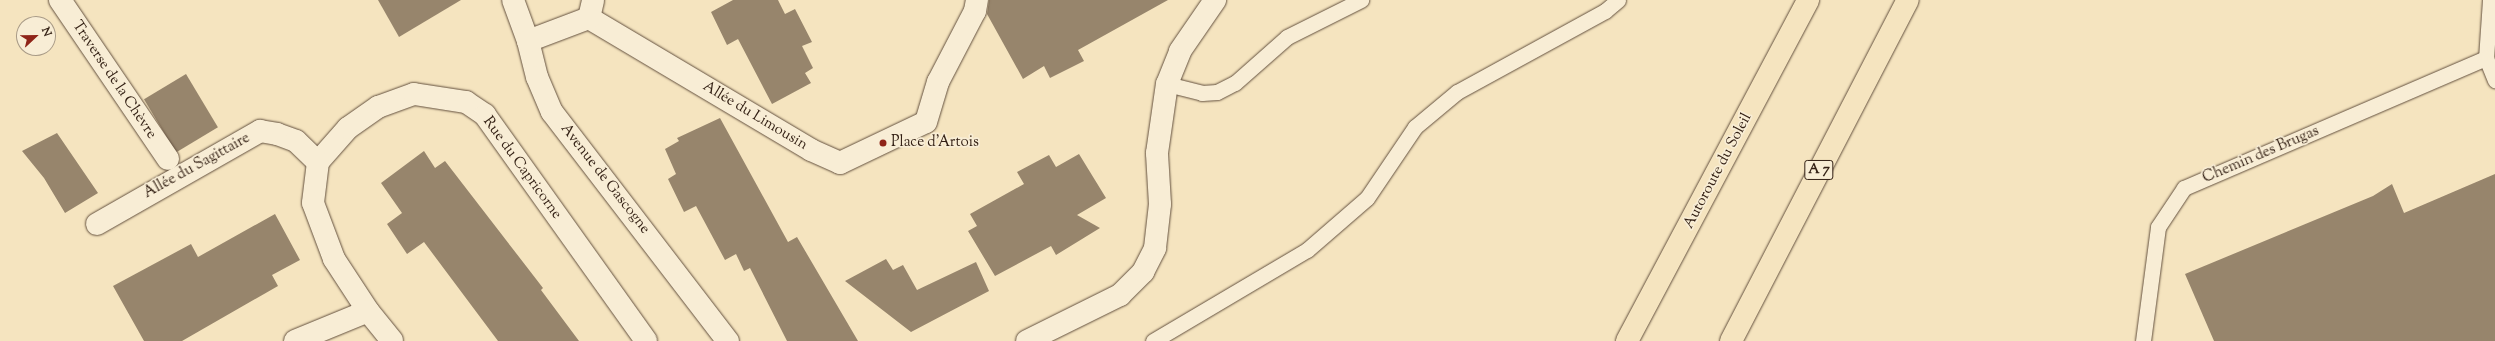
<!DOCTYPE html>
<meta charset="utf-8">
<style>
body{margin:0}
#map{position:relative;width:2495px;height:341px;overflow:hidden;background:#f5e4bf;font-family:"Sorts Mill Goudy",serif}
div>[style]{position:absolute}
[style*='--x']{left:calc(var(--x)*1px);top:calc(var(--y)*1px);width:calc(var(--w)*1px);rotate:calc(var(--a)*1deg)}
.building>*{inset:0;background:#97856c;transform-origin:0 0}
.roads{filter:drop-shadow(0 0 1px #63503e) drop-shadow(0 0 1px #63503e)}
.service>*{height:15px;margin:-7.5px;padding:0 7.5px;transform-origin:7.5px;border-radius:7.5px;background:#f8edd5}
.minor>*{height:22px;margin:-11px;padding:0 11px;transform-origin:11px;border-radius:11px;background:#f8edd5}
.motorway>*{height:22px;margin:-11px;padding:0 11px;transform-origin:11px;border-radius:11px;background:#f5e4bf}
.dots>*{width:11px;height:11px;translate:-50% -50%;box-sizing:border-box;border:2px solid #f8edd5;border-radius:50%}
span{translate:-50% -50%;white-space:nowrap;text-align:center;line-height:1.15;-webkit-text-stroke:3.5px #f8edd5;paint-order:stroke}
.shield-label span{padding:1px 3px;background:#f8edd5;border:1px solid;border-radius:3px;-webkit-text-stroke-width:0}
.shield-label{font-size:14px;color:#321f13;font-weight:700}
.street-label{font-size:15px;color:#321f13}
.poi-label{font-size:15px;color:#321f13}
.left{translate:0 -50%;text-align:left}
.north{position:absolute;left:16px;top:16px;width:40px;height:40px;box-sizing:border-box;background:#f8edd5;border:1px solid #a99b87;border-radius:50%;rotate:68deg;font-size:11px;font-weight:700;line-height:16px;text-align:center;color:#321f13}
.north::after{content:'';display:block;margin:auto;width:14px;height:18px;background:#8f2418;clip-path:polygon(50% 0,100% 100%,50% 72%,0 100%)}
</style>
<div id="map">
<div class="building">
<i style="clip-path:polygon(378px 0,461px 0,399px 37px)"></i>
<i style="clip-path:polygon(733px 0,778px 0,785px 14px,795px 9px,812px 42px,802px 46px,813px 68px,805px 73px,811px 83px,772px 104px,738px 39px,727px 45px,711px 12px)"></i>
<i style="clip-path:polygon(989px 0,1168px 0,1078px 50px,1084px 61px,1050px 78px,1044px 66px,1023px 79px,987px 14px)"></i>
<i style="left:186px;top:74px;width:62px;height:49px;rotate:59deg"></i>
<i style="clip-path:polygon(720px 118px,788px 242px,797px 237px,858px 341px,787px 341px,750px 268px,744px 271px,736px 254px,725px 260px,696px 206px,684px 212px,668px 179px,676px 174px,665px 149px,679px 141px,677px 138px)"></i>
<i style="clip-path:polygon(57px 133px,98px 193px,65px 213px,44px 178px,22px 151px)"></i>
<i style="clip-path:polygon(424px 151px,435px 168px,445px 161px,543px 288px,541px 290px,579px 341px,498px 341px,424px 242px,407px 254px,387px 224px,402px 213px,381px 183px)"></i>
<i style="clip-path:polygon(1079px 154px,1106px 198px,1077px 215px,1100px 228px,1056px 255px,1051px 246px,995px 276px,968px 231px,977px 226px,970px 214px,1024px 184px,1017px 172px,1049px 155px,1056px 167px)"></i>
<i style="clip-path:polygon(2495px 174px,2495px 341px,2214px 341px,2185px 274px,2373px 196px,2392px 184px,2404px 213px)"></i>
<i style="clip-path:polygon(275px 214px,300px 260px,272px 275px,278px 286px,182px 341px,144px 341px,113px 286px,191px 244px,198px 257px)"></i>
<i style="clip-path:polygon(886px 259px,893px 270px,903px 265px,917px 290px,976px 262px,989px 291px,911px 332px,845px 281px)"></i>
</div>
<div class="roads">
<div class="service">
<i style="--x:2490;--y:0;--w:58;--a:93.9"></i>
<i style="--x:2486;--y:58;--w:24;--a:68"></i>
<i style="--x:1167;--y:84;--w:36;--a:14"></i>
<i style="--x:1202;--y:93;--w:15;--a:-4"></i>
<i style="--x:1217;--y:92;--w:20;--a:-27"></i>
<i style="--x:1235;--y:83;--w:69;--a:-41.5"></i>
<i style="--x:1287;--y:37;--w:83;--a:-26.6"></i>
<i style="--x:1153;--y:341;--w:179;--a:-30.6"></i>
<i style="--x:1307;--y:250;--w:79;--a:-40.9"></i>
<i style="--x:1367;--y:198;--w:86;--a:-55.9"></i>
<i style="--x:1415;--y:127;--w:55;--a:-39.8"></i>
<i style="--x:1457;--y:92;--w:169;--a:-28.7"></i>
<i style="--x:1605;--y:11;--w:17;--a:-40"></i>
<i style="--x:2143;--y:341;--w:115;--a:-82.5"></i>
<i style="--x:2158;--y:227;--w:47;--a:-56.3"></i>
<i style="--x:2184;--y:188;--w:329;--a:-23.3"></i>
</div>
<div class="minor">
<i style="--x:60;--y:0;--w:192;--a:55.8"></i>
<i style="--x:513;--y:0;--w:44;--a:69.9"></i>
<i style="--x:528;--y:41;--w:37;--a:76"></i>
<i style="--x:537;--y:77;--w:38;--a:67"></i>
<i style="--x:552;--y:112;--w:289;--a:52.5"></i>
<i style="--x:589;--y:18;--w:258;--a:30.7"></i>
<i style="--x:811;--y:150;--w:32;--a:24"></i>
<i style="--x:840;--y:163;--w:95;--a:-25.5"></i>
<i style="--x:926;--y:122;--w:42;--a:-73.3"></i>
<i style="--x:938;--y:82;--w:80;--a:-62.5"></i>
<i style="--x:975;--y:11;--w:11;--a:-80"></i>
<i style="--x:528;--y:41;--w:65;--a:-20.7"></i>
<i style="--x:589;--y:18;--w:18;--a:-77"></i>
<i style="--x:318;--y:162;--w:45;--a:-48.6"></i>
<i style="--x:348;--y:128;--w:37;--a:-35"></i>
<i style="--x:378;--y:107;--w:38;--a:-20"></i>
<i style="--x:414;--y:94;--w:53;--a:8.7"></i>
<i style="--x:466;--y:102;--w:23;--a:34"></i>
<i style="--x:485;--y:115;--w:277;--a:54.5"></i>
<i style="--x:318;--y:162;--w:41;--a:97"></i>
<i style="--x:313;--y:203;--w:60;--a:69.4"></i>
<i style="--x:334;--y:259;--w:62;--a:56.8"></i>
<i style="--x:368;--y:311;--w:38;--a:51"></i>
<i style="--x:97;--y:224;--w:188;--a:-29.7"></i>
<i style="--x:260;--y:131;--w:17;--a:10"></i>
<i style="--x:277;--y:134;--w:20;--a:20"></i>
<i style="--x:296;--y:141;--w:30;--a:44"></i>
<i style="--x:295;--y:341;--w:79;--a:-22.3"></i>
<i style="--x:1027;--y:341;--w:104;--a:-26.3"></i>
<i style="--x:1120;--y:295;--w:33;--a:-45"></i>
<i style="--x:1143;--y:272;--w:27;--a:-63"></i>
<i style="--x:1155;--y:248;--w:44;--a:-83.5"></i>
<i style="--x:1160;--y:204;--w:51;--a:-93.4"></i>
<i style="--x:1157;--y:153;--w:70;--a:-81.8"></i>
<i style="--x:1167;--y:84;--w:35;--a:-68"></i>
<i style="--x:1180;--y:51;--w:62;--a:-55.5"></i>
</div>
<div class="motorway">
<i style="--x:1627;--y:341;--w:386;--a:-62"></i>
<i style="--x:1731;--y:341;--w:384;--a:-62.6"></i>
</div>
</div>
<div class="dots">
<i style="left:883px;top:143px;background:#8f2418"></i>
</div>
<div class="shield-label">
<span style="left:1819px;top:170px">A 7</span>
</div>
<div class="street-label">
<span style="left:114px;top:80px;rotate:56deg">Traverse de la Chèvre</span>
<span style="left:755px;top:116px;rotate:31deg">Allée du Limousin</span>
<span style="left:2261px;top:155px;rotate:-23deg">Chemin des Brugas</span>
<span style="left:197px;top:166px;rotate:-29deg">Allée du Sagittaire</span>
<span style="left:522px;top:168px;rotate:54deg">Rue du Capricorne</span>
<span style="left:1718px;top:171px;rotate:-62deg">Autoroute du Soleil</span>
<span style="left:605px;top:179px;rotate:52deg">Avenue de Gascogne</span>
</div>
<div class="poi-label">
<span class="left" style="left:891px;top:143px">Place d'Artois</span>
</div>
<div class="north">N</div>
</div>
